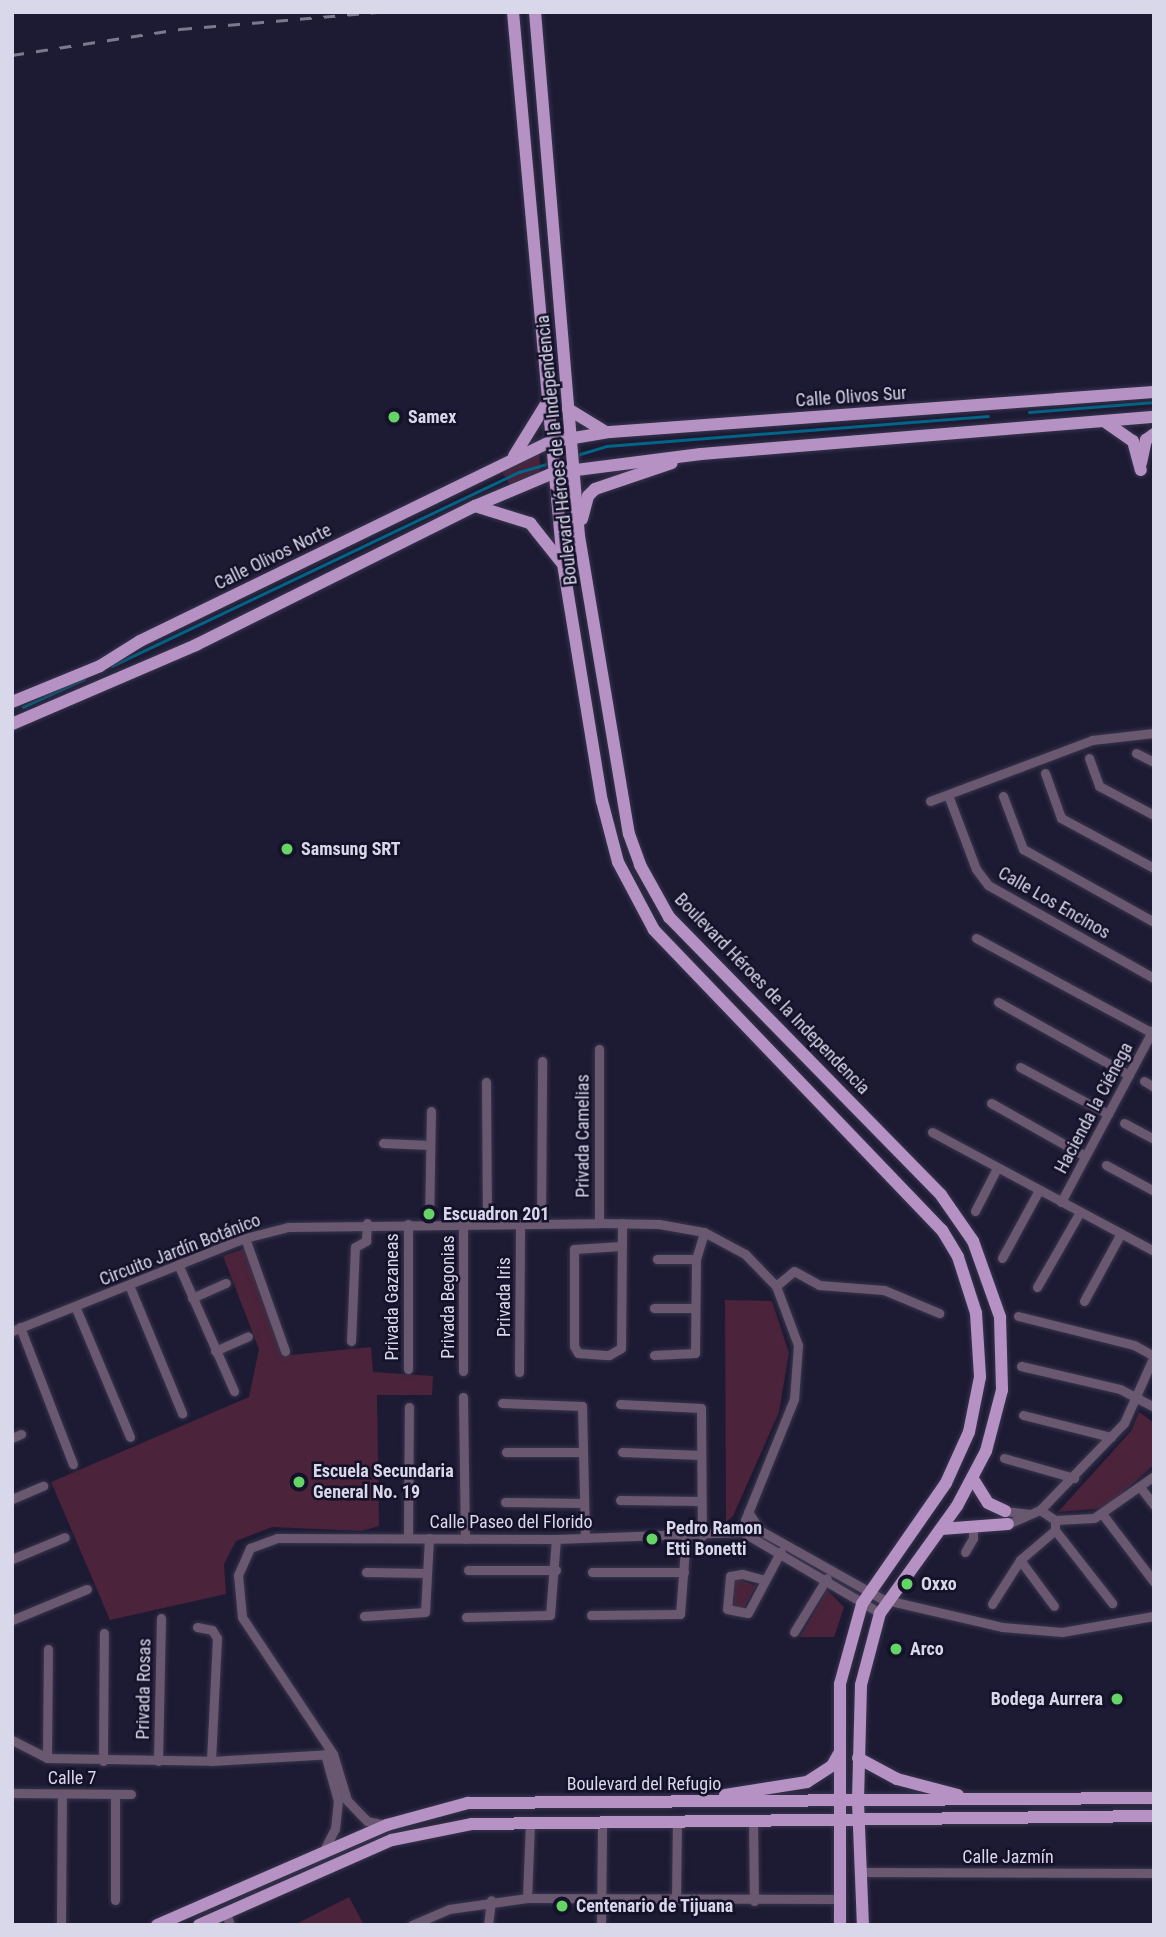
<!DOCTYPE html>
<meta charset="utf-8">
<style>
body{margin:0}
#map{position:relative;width:1166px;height:1937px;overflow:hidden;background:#1d1a33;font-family:"Roboto Condensed",sans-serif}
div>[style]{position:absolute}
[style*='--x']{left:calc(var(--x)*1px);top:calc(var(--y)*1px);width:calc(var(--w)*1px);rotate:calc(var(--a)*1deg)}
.green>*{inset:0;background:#4b233a}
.stream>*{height:2.5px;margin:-1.25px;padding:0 1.25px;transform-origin:1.25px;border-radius:1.25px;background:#006689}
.roads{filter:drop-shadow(0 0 2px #37354d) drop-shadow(0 0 2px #37354d)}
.minor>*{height:9px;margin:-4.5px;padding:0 4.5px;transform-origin:4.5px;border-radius:4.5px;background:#6a5870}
.major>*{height:12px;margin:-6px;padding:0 6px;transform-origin:6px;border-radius:6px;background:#b692c4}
.rail>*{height:2.5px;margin-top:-1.25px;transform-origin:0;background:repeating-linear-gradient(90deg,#7b798f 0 12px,transparent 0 24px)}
.dots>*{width:19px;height:19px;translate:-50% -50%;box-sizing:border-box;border:4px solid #141129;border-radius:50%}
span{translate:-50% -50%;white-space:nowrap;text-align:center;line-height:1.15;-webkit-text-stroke:5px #141129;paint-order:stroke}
.street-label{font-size:18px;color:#d9d8ea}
.poi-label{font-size:18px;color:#d9d8ea;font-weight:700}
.left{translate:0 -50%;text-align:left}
.right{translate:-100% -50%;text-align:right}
.frame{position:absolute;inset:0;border:14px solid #d9d8ea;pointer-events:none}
</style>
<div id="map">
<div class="green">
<i style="clip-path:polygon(539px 454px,541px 473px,510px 485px,501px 470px)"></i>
<i style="clip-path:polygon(246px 1248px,290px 1355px,371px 1347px,373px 1372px,433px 1376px,432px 1395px,377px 1395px,379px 1526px,362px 1531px,272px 1527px,236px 1541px,224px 1564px,226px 1594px,110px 1620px,51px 1482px,249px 1397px,259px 1349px,223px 1256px)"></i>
<i style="clip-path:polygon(725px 1300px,772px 1301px,789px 1353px,779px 1412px,733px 1516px,726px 1522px)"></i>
<i style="clip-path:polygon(1139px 1412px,1154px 1423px,1154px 1465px,1105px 1508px,1058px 1512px,1131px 1431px)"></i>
<i style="clip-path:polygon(734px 1578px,756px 1586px,744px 1608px,734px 1608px)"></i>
<i style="clip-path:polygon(827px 1590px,844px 1607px,834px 1637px,800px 1637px)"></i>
<i style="clip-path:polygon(349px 1897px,364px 1925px,294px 1925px)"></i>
</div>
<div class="stream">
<i style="--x:1029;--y:412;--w:125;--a:-4.6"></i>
<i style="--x:577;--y:455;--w:30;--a:-17"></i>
<i style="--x:606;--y:446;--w:383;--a:-4.5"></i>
<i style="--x:112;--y:666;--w:451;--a:-25.5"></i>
<i style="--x:519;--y:472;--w:32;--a:-16"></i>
<i style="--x:23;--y:707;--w:67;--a:-24.7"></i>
</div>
<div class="roads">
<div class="minor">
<i style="--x:1136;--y:753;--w:20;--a:27"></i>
<i style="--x:1089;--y:758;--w:30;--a:70"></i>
<i style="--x:1099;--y:786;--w:62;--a:27.8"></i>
<i style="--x:1045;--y:773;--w:48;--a:70.4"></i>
<i style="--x:1061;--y:818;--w:106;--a:28.3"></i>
<i style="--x:948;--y:795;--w:79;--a:69.3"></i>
<i style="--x:976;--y:869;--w:20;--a:53"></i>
<i style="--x:988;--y:885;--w:190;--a:29.3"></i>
<i style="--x:1003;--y:796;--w:57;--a:69.3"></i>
<i style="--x:1023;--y:849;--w:150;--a:29.1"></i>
<i style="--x:930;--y:801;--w:173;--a:-20.6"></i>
<i style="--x:1092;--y:740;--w:62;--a:-6.4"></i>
<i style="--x:976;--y:938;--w:202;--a:28.3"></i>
<i style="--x:998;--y:1002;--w:150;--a:29.1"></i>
<i style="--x:1020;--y:1067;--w:100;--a:28.1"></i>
<i style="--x:1144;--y:1081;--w:12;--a:31"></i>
<i style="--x:486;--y:1082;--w:142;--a:89.6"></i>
<i style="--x:991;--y:1103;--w:108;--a:29.4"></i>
<i style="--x:1124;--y:1123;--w:34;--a:28"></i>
<i style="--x:932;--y:1132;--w:252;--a:28.2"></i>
<i style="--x:383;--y:1143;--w:47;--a:2.4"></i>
<i style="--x:1106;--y:1165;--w:55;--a:28.4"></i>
<i style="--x:1061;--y:1202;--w:195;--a:-61.9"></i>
<i style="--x:975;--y:1211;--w:48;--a:-62.9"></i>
<i style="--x:541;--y:1223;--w:162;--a:-89.6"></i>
<i style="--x:599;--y:1223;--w:174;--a:-90"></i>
<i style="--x:429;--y:1224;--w:113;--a:-89"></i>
<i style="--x:463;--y:1224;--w:147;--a:90"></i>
<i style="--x:245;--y:1238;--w:120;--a:70.5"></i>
<i style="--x:621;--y:1246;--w:47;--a:176.3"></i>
<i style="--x:574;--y:1249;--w:97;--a:90"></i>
<i style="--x:574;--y:1346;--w:8;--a:60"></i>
<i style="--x:578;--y:1353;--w:31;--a:4"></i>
<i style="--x:609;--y:1355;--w:14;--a:-30"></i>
<i style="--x:621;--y:1348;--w:125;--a:-89.5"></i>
<i style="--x:1002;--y:1258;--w:77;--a:-61.4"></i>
<i style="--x:657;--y:1259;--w:39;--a:0"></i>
<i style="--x:178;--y:1264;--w:139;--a:66.2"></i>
<i style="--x:129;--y:1285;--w:139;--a:67.5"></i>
<i style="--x:776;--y:1286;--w:23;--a:-40"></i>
<i style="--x:794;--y:1271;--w:29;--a:29"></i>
<i style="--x:819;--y:1285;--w:65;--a:4.4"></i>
<i style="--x:884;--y:1290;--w:60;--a:22.7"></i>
<i style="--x:1037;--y:1287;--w:86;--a:-60.2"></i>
<i style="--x:192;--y:1298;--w:37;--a:-24"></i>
<i style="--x:1084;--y:1301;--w:77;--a:-61.4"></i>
<i style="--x:75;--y:1306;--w:142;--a:67.2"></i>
<i style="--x:654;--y:1308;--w:41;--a:0"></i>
<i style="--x:1018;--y:1316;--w:120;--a:14"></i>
<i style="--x:1134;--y:1345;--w:23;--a:29"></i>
<i style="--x:20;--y:1327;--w:147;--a:68.9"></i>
<i style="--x:12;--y:1331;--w:251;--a:-21.8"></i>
<i style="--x:245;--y:1238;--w:44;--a:-14.3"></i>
<i style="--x:288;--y:1227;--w:311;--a:-0.7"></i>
<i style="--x:599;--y:1223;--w:60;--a:1"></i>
<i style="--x:659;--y:1224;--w:46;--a:10.1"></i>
<i style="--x:704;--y:1232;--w:47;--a:28.2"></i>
<i style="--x:745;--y:1254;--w:45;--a:45.9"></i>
<i style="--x:776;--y:1286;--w:63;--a:69.6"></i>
<i style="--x:798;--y:1345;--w:54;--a:94.2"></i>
<i style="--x:794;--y:1399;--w:131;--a:112"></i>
<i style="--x:745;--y:1520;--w:13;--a:94"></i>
<i style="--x:744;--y:1533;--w:158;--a:30.5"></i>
<i style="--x:351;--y:1341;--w:94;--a:-87.6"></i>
<i style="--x:355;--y:1247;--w:13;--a:-29"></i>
<i style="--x:366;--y:1241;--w:18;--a:-87"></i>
<i style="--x:215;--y:1351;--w:36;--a:-24"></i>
<i style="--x:654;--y:1355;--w:41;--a:-2.8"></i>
<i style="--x:695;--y:1353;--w:94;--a:-89.4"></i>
<i style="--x:696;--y:1259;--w:28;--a:-73"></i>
<i style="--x:1021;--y:1366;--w:102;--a:13.1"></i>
<i style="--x:1120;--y:1389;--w:38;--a:28"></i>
<i style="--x:408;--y:1369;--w:145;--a:-90"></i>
<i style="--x:519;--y:1372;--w:149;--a:-89.6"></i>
<i style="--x:463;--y:1397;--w:142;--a:89.2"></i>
<i style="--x:502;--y:1403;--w:80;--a:2.1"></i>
<i style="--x:582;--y:1406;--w:132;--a:88.7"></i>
<i style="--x:620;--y:1404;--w:81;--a:2.8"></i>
<i style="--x:701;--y:1408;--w:128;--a:89.6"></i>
<i style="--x:1023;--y:1415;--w:91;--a:14"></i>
<i style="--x:12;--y:1438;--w:10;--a:-24"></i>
<i style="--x:506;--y:1452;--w:77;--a:0"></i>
<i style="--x:622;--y:1452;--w:79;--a:2.2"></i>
<i style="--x:1004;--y:1458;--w:73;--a:15.9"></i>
<i style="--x:1140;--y:1487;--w:23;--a:52"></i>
<i style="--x:12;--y:1499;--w:34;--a:-23"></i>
<i style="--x:620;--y:1500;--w:81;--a:0.7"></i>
<i style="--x:505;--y:1502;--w:79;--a:0.7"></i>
<i style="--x:1040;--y:1510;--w:18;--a:34"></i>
<i style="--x:1055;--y:1520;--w:39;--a:-3"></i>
<i style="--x:1094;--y:1518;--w:73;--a:-35"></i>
<i style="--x:1005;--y:1511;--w:23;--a:7"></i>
<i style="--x:748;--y:1512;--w:23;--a:56"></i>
<i style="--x:761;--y:1531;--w:139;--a:29.3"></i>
<i style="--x:882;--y:1599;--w:123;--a:13.1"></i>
<i style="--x:1002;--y:1627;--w:60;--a:4.8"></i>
<i style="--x:1062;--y:1632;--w:93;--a:-9.9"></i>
<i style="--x:1103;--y:1515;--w:84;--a:52.7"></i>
<i style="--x:1055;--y:1520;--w:10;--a:90"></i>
<i style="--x:1055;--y:1530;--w:93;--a:52"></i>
<i style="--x:1008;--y:1524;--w:35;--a:-24"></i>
<i style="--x:1040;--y:1510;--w:121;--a:-46"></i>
<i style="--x:1124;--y:1423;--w:73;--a:-65.9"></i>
<i style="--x:408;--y:1538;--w:131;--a:-89.6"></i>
<i style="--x:965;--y:1552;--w:16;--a:-60"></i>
<i style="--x:973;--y:1538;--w:12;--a:-90"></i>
<i style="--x:12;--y:1559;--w:57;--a:-22.5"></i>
<i style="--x:1020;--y:1560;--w:57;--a:53.5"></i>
<i style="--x:468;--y:1570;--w:88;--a:0"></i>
<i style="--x:366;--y:1572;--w:61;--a:0.9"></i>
<i style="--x:592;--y:1572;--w:92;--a:0"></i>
<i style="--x:765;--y:1580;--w:24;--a:-165"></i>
<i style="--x:742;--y:1574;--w:12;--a:171"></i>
<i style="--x:730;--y:1576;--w:33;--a:95"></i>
<i style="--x:727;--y:1609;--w:21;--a:11"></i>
<i style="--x:748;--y:1613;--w:70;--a:-62"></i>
<i style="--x:992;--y:1604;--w:52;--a:-57.5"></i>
<i style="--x:1020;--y:1560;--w:46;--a:-40.6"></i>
<i style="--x:591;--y:1615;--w:89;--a:-0.6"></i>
<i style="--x:680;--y:1614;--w:78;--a:-85.6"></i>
<i style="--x:364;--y:1616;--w:61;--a:-3.8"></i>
<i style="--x:425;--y:1612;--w:74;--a:-86.9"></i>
<i style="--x:466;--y:1617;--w:84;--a:-1.4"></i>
<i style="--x:550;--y:1615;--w:76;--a:-85.5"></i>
<i style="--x:12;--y:1620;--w:81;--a:-22.5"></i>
<i style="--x:197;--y:1627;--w:15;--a:11"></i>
<i style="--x:212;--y:1630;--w:9;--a:58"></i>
<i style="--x:217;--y:1638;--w:123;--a:92.8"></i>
<i style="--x:794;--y:1632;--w:63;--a:-58.6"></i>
<i style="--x:12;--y:1740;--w:39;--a:27"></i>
<i style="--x:47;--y:1758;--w:164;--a:1"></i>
<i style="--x:211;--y:1761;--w:122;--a:-3.3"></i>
<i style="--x:47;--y:1758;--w:109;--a:-89.5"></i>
<i style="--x:103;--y:1761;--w:128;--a:-89.6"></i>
<i style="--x:158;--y:1761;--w:143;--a:-88.8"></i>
<i style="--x:12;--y:1793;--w:119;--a:0.5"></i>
<i style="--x:753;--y:1820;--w:81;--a:89.3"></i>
<i style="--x:387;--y:1825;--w:20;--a:-169"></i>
<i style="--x:367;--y:1821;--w:29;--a:-134"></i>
<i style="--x:347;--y:1800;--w:48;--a:-106.9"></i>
<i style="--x:333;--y:1754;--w:164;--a:-123.6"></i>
<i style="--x:242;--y:1617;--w:42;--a:-95.4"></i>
<i style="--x:238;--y:1575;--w:30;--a:-66"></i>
<i style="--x:250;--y:1548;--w:29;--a:-20"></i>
<i style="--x:277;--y:1538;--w:279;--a:0.2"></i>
<i style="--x:556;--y:1539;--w:205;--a:-2.2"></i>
<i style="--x:322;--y:1854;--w:28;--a:-63"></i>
<i style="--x:335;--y:1829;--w:28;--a:-84"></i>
<i style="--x:338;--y:1801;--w:49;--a:-105.5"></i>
<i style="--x:862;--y:1872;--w:292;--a:0.2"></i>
<i style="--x:527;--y:1898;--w:75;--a:-87.7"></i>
<i style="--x:115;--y:1900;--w:106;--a:-90"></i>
<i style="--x:676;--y:1900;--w:79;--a:-89.3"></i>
<i style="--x:226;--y:1913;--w:13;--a:72"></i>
<i style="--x:61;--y:1923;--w:129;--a:-89.6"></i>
<i style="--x:412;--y:1925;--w:40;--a:-23.4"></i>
<i style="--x:449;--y:1909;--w:79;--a:-8"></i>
<i style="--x:527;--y:1898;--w:313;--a:0.2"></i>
<i style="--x:488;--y:1925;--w:25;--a:-83"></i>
<i style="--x:601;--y:1925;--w:102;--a:-89.4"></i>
</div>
<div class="major">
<i style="--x:513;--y:12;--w:554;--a:84.82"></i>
<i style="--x:563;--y:564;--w:240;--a:80.7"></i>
<i style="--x:602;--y:801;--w:63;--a:75.3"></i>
<i style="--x:618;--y:862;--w:77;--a:62.1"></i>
<i style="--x:654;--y:930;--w:416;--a:46.2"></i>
<i style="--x:942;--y:1230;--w:31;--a:59"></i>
<i style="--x:958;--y:1257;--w:59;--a:72.2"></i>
<i style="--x:976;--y:1313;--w:64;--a:86.4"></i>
<i style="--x:980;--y:1377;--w:56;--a:101.3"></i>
<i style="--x:969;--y:1432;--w:56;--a:114.3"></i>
<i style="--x:946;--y:1483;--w:147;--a:124.8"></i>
<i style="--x:862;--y:1604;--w:83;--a:105.4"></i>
<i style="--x:840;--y:1684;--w:241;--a:90"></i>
<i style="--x:535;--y:12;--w:526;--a:85.2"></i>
<i style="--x:579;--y:536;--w:302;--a:80.5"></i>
<i style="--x:629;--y:834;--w:33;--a:70"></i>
<i style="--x:640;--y:865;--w:60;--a:60.9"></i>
<i style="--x:669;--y:917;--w:389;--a:45.6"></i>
<i style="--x:941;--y:1195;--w:56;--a:55.2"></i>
<i style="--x:973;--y:1241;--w:81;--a:70.4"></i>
<i style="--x:1000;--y:1317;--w:73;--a:88.4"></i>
<i style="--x:1002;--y:1390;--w:63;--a:104.7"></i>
<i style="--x:986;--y:1451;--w:62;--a:117.8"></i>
<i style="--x:957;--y:1506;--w:132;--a:125.7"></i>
<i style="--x:880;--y:1613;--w:74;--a:104.8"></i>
<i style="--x:861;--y:1685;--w:117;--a:91.5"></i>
<i style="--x:858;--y:1802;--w:123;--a:87.7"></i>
<i style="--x:568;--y:409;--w:44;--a:31.2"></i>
<i style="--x:1104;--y:421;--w:35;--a:35"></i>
<i style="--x:1133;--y:441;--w:30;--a:75"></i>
<i style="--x:514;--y:456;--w:61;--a:-58.4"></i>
<i style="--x:1141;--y:463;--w:24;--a:-78"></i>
<i style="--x:1146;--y:440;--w:10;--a:-37"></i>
<i style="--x:475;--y:506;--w:58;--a:17.2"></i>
<i style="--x:530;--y:523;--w:50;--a:51.5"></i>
<i style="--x:582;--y:519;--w:24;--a:-75"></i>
<i style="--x:588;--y:496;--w:10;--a:-45"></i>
<i style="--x:595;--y:489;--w:81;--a:-18.7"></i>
<i style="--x:12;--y:702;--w:95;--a:-22.2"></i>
<i style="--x:100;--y:666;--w:47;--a:-32"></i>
<i style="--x:140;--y:641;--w:456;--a:-25.9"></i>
<i style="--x:550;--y:442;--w:61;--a:-9.5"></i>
<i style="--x:610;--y:432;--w:545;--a:-4.21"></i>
<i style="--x:12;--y:724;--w:200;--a:-23.2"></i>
<i style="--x:196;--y:645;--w:312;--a:-26.5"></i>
<i style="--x:475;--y:506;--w:85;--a:-22.9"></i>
<i style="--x:553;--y:473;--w:149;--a:-7.3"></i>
<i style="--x:701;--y:454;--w:455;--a:-4.7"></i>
<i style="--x:973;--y:1479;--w:28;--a:58"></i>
<i style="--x:988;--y:1503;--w:19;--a:25"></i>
<i style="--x:941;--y:1529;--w:67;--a:-4.3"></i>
<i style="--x:858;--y:1758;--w:44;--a:28.3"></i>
<i style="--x:897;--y:1779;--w:63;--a:14.7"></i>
<i style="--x:725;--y:1795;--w:83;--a:-9"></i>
<i style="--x:807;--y:1782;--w:30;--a:-33"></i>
<i style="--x:832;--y:1766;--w:13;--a:-61"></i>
<i style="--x:157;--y:1925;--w:251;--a:-23.5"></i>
<i style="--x:387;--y:1825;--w:84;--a:-15.2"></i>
<i style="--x:468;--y:1803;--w:686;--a:-0.42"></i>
<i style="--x:199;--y:1925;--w:211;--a:-23.8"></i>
<i style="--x:392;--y:1840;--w:82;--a:-11.3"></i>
<i style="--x:472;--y:1824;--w:682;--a:-0.67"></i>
</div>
</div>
<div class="rail">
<i style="--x:12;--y:55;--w:170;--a:-8.8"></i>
<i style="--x:180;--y:29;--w:201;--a:-4.9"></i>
</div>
<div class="dots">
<i style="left:394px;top:417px;background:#65d467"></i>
<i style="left:287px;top:849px;background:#65d467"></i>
<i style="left:429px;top:1214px;background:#65d467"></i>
<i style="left:299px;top:1482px;background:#65d467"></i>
<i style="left:652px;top:1539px;background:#65d467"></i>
<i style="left:907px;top:1584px;background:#65d467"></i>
<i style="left:896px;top:1649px;background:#65d467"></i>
<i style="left:1117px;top:1699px;background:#65d467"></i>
<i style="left:562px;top:1906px;background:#65d467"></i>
</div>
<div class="street-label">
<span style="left:851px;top:397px;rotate:-4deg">Calle Olivos Sur</span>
<span style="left:557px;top:450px;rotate:-96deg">Boulevard Héroes de la Independencia</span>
<span style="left:273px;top:557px;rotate:-26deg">Calle Olivos Norte</span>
<span style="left:1054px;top:903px;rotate:30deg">Calle Los Encinos</span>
<span style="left:772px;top:994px;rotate:46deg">Boulevard Héroes de la Independencia</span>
<span style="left:1094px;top:1108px;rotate:-62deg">Hacienda la Ciénega</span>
<span style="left:583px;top:1136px;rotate:-90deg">Privada Camelias</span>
<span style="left:180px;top:1250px;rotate:-21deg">Circuito Jardín Botánico</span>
<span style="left:392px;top:1297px;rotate:-90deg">Privada Gazaneas</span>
<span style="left:448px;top:1297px;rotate:-90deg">Privada Begonias</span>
<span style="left:504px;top:1297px;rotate:-90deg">Privada Iris</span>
<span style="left:511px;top:1522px">Calle Paseo del Florido</span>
<span style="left:144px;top:1689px;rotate:-89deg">Privada Rosas</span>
<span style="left:72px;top:1778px">Calle 7</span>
<span style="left:644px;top:1784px">Boulevard del Refugio</span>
<span style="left:1008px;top:1857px">Calle Jazmín</span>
</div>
<div class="poi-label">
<span class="left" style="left:408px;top:417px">Samex</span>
<span class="left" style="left:301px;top:849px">Samsung SRT</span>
<span class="left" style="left:443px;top:1214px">Escuadron 201</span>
<span class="left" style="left:313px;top:1482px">Escuela Secundaria<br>General No. 19</span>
<span class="left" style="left:666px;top:1539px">Pedro Ramon<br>Etti Bonetti</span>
<span class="left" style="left:921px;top:1584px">Oxxo</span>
<span class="left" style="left:910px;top:1649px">Arco</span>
<span class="right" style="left:1103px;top:1699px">Bodega Aurrera</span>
<span class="left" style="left:576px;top:1906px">Centenario de Tijuana</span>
</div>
<div class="frame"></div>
</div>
